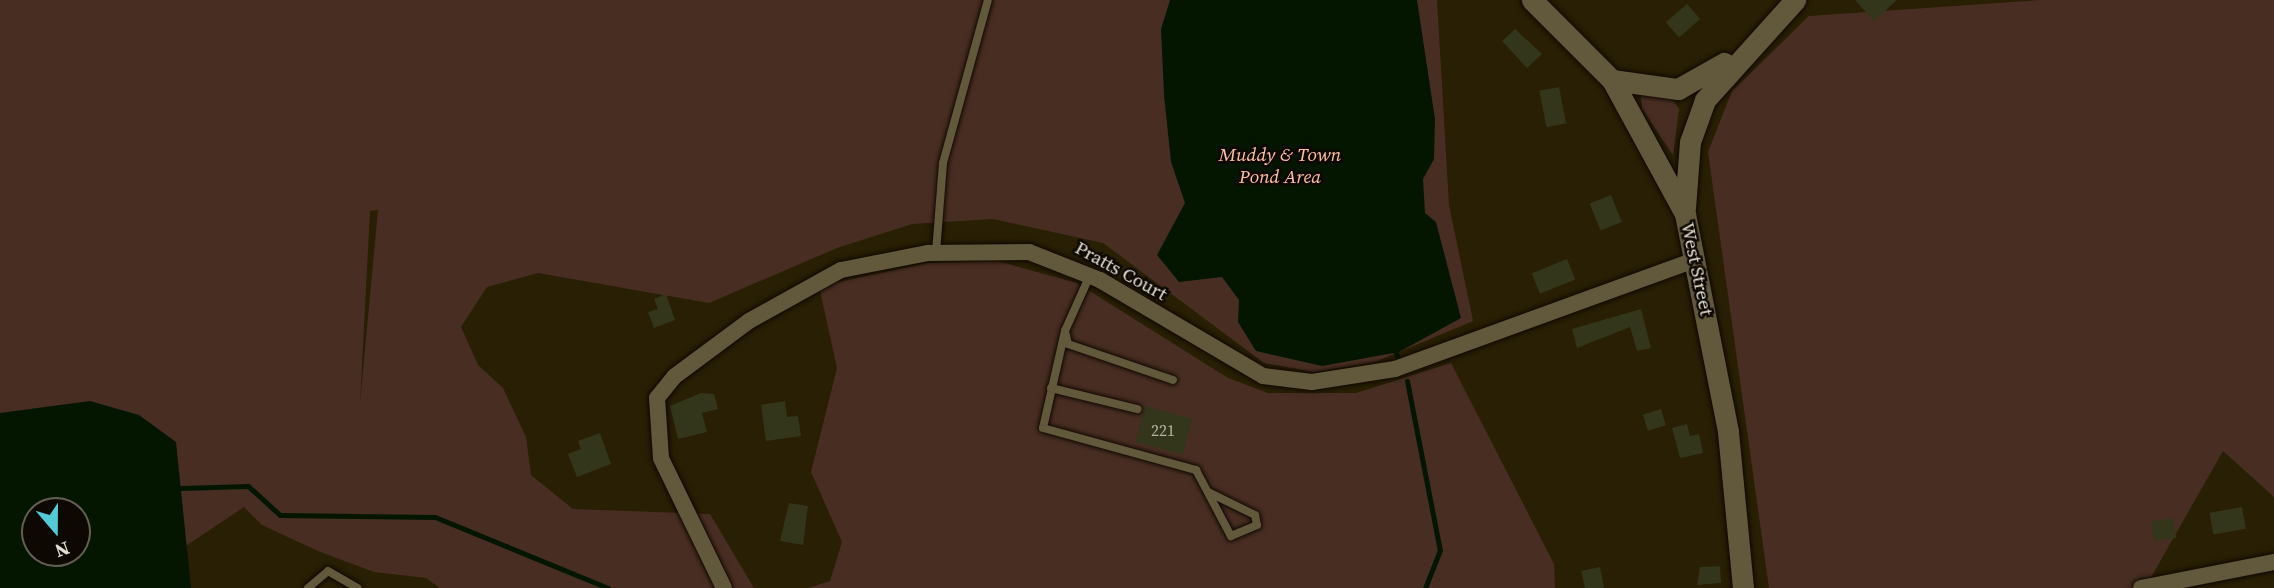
<!DOCTYPE html>
<style>
body{margin:0}
#map{position:relative;width:2274px;height:588px;overflow:hidden;background:#281f04;font-family:"Source Serif 4",serif}
div>[style]{position:absolute}
[style*='--x']{left:calc(var(--x)*1px);top:calc(var(--y)*1px);width:calc(var(--w)*1px);rotate:calc(var(--a)*1deg)}
.green>*{inset:0;background:#482e22}
.water>*{inset:0;background:#051600}
.stream>*{height:5px;margin:-2.5px;padding:0 2.5px;transform-origin:2.5px;border-radius:2.5px;background:#051600}
.building>*{inset:0;background:#33361b;transform-origin:0 0}
.roads{filter:drop-shadow(0 0 2px #100800) drop-shadow(0 0 2px #100800)}
.service>*{height:8px;margin:-4px;padding:0 4px;transform-origin:4px;border-radius:4px;background:#62583c}
.minor>*{height:16px;margin:-8px;padding:0 8px;transform-origin:8px;border-radius:8px;background:#62583c}
.tertiary>*{height:21px;margin:-10.5px;padding:0 10.5px;transform-origin:10.5px;border-radius:10.5px;background:#62583c}
span{translate:-50% -50%;white-space:nowrap;text-align:center;line-height:1.15;-webkit-text-stroke:5px #0d0902;paint-order:stroke}
.number-label{font-size:16px;color:#b8b5a2}
.number-label span{-webkit-text-stroke-width:0}
.park-label{font-size:19px;color:#febfa1;font-style:italic}
.street-label{font-size:19px;color:#e4dfcf}
.north{position:absolute;left:21px;top:497px;width:70px;height:70px;box-sizing:border-box;background:#0d0902;border:2px solid #635f54;border-radius:50%;rotate:160deg;font-size:19px;font-weight:700;line-height:28px;text-align:center;color:#e4dfcf}
.north::after{content:'';display:block;margin:auto;width:24px;height:32px;background:#52cbd8;clip-path:polygon(50% 0,100% 100%,50% 72%,0 100%)}
</style>
<div id="map">
<div class="green">
<i style="clip-path:polygon(evenodd,0 0,1437px 0,1449px 205px,1473px 321px,1375px 362px,1314px 372px,1264px 363px,1103px 243px,993px 219px,912px 224px,837px 248px,709px 303px,538px 273px,487px 287px,461px 327px,478px 365px,503px 388px,526px 437px,531px 475px,573px 509px,710px 514px,754px 588px,440px 588px,426px 578px,374px 572px,318px 551px,262px 525px,244px 507px,123px 588px,0 588px,0 0,378px 210px,360px 403px,360px 404px,370px 211px,378px 210px,0 0,35px 511px,77px 511px,77px 553px,35px 553px,35px 511px)"></i>
<i style="clip-path:polygon(2041px 0,2274px 0,2274px 497px,2223px 451px,2145px 588px,1769px 588px,1708px 152px,1732px 91px,1809px 16px)"></i>
<i style="clip-path:polygon(1641px 94px,1672px 99px,1679px 109px,1673px 155px,1642px 109px)"></i>
<i style="clip-path:polygon(997px 261px,1077px 283px,1228px 378px,1268px 393px,1356px 393px,1451px 363px,1554px 564px,1555px 588px,808px 588px,830px 581px,842px 542px,811px 472px,837px 368px,819px 286px,928px 263px)"></i>
</div>
<div class="water">
<i style="clip-path:polygon(1170px 0,1417px 0,1435px 119px,1434px 159px,1423px 179px,1425px 213px,1436px 222px,1461px 318px,1399px 352px,1322px 366px,1256px 351px,1238px 322px,1239px 300px,1222px 277px,1179px 282px,1157px 255px,1185px 203px,1171px 162px,1164px 95px,1161px 29px)"></i>
<i style="clip-path:polygon(evenodd,90px 401px,139px 415px,176px 442px,191px 588px,0 588px,0 413px,90px 401px,77px 511px,77px 553px,35px 553px,35px 511px,77px 511px)"></i>
</div>
<div class="stream">
<i style="--x:1393;--y:346;--w:13;--a:67"></i>
<i style="--x:1407;--y:381;--w:172;--a:79"></i>
<i style="--x:1440;--y:550;--w:41;--a:111.5"></i>
<i style="--x:181;--y:488;--w:67;--a:-1.7"></i>
<i style="--x:248;--y:486;--w:43;--a:42.2"></i>
<i style="--x:280;--y:515;--w:155;--a:0.7"></i>
<i style="--x:435;--y:517;--w:187;--a:22.3"></i>
</div>
<div class="building">
<i style="clip-path:polygon(1855px 0,1897px 0,1874px 21px)"></i>
<i style="left:1687px;top:4px;width:20px;height:28px;rotate:49deg"></i>
<i style="clip-path:polygon(1515px 29px,1542px 54px,1527px 68px,1502px 41px)"></i>
<i style="left:1559px;top:87px;width:37px;height:20px;rotate:79deg"></i>
<i style="left:1611px;top:195px;width:29px;height:23px;rotate:68deg"></i>
<i style="left:1567px;top:259px;width:22px;height:38px;rotate:68deg"></i>
<i style="clip-path:polygon(666px 294px,675px 320px,654px 328px,648px 312px,658px 309px,654px 299px)"></i>
<i style="clip-path:polygon(1641px 309px,1651px 348px,1637px 351px,1630px 327px,1577px 348px,1572px 329px)"></i>
<i style="clip-path:polygon(701px 393px,714px 394px,718px 409px,702px 413px,707px 432px,678px 439px,670px 406px)"></i>
<i style="clip-path:polygon(785px 401px,787px 417px,798px 416px,801px 436px,766px 441px,761px 405px)"></i>
<i style="left:1145px;top:406px;width:49px;height:37px;rotate:15deg"></i>
<i style="left:1661px;top:409px;width:17px;height:19px;rotate:73deg"></i>
<i style="clip-path:polygon(1687px 424px,1690px 436px,1699px 434px,1703px 453px,1680px 458px,1672px 428px)"></i>
<i style="clip-path:polygon(600px 433px,611px 464px,577px 477px,568px 454px,581px 449px,578px 441px)"></i>
<i style="clip-path:polygon(789px 503px,808px 506px,803px 545px,780px 541px)"></i>
<i style="left:2242px;top:507px;width:22px;height:33px;rotate:80deg"></i>
<i style="left:2173px;top:518px;width:20px;height:22px;rotate:81deg"></i>
<i style="clip-path:polygon(1720px 566px,1721px 583px,1697px 585px,1700px 567px)"></i>
<i style="clip-path:polygon(1600px 567px,1604px 588px,1585px 588px,1581px 571px)"></i>
</div>
<div class="roads">
<div class="service">
<i style="--x:936;--y:252;--w:89;--a:-85.5"></i>
<i style="--x:943;--y:163;--w:169;--a:-74.6"></i>
<i style="--x:1090;--y:275;--w:61;--a:114.1"></i>
<i style="--x:1065;--y:331;--w:13;--a:77"></i>
<i style="--x:1068;--y:344;--w:111;--a:18.9"></i>
<i style="--x:1065;--y:331;--w:99;--a:102.8"></i>
<i style="--x:1043;--y:428;--w:159;--a:15.4"></i>
<i style="--x:1196;--y:470;--w:75;--a:62.1"></i>
<i style="--x:1231;--y:536;--w:28;--a:-23"></i>
<i style="--x:1257;--y:525;--w:10;--a:-101"></i>
<i style="--x:1255;--y:515;--w:52;--a:-153.9"></i>
<i style="--x:1051;--y:388;--w:89;--a:13.7"></i>
<i style="--x:308;--y:588;--w:26;--a:-40"></i>
<i style="--x:328;--y:571;--w:34;--a:30"></i>
</div>
<div class="minor">
<i style="--x:724;--y:588;--w:144;--a:-115.9"></i>
<i style="--x:661;--y:458;--w:60;--a:-93.8"></i>
<i style="--x:657;--y:398;--w:28;--a:-51"></i>
<i style="--x:675;--y:376;--w:92;--a:-36.6"></i>
<i style="--x:749;--y:321;--w:105;--a:-29"></i>
<i style="--x:841;--y:270;--w:89;--a:-11.1"></i>
<i style="--x:928;--y:253;--w:101;--a:-0.6"></i>
<i style="--x:1029;--y:252;--w:76;--a:21.5"></i>
<i style="--x:1100;--y:280;--w:189;--a:30.5"></i>
<i style="--x:1263;--y:376;--w:49;--a:7"></i>
<i style="--x:1312;--y:382;--w:84;--a:-8.9"></i>
<i style="--x:1395;--y:369;--w:319;--a:-20"></i>
<i style="--x:2141;--y:588;--w:136;--a:-11.1"></i>
</div>
<div class="tertiary">
<i style="--x:1532;--y:0;--w:113;--a:45"></i>
<i style="--x:1612;--y:80;--w:153;--a:61.4"></i>
<i style="--x:1685;--y:214;--w:222;--a:78.8"></i>
<i style="--x:1728;--y:432;--w:157;--a:84.5"></i>
<i style="--x:1612;--y:80;--w:67;--a:7.8"></i>
<i style="--x:1678;--y:89;--w:53;--a:-29.5"></i>
<i style="--x:1685;--y:208;--w:66;--a:-85.7"></i>
<i style="--x:1690;--y:142;--w:45;--a:-70.3"></i>
<i style="--x:1705;--y:100;--w:135;--a:-48"></i>
</div>
</div>
<div class="number-label">
<span style="left:1163px;top:430px">221</span>
</div>
<div class="park-label">
<span style="left:1280px;top:166px">Muddy &amp; Town<br>Pond Area</span>
</div>
<div class="street-label">
<span style="left:1697px;top:269px;rotate:78deg">West Street</span>
<span style="left:1121px;top:271px;rotate:29deg">Pratts Court</span>
</div>
<div class="north">N</div>
</div>
